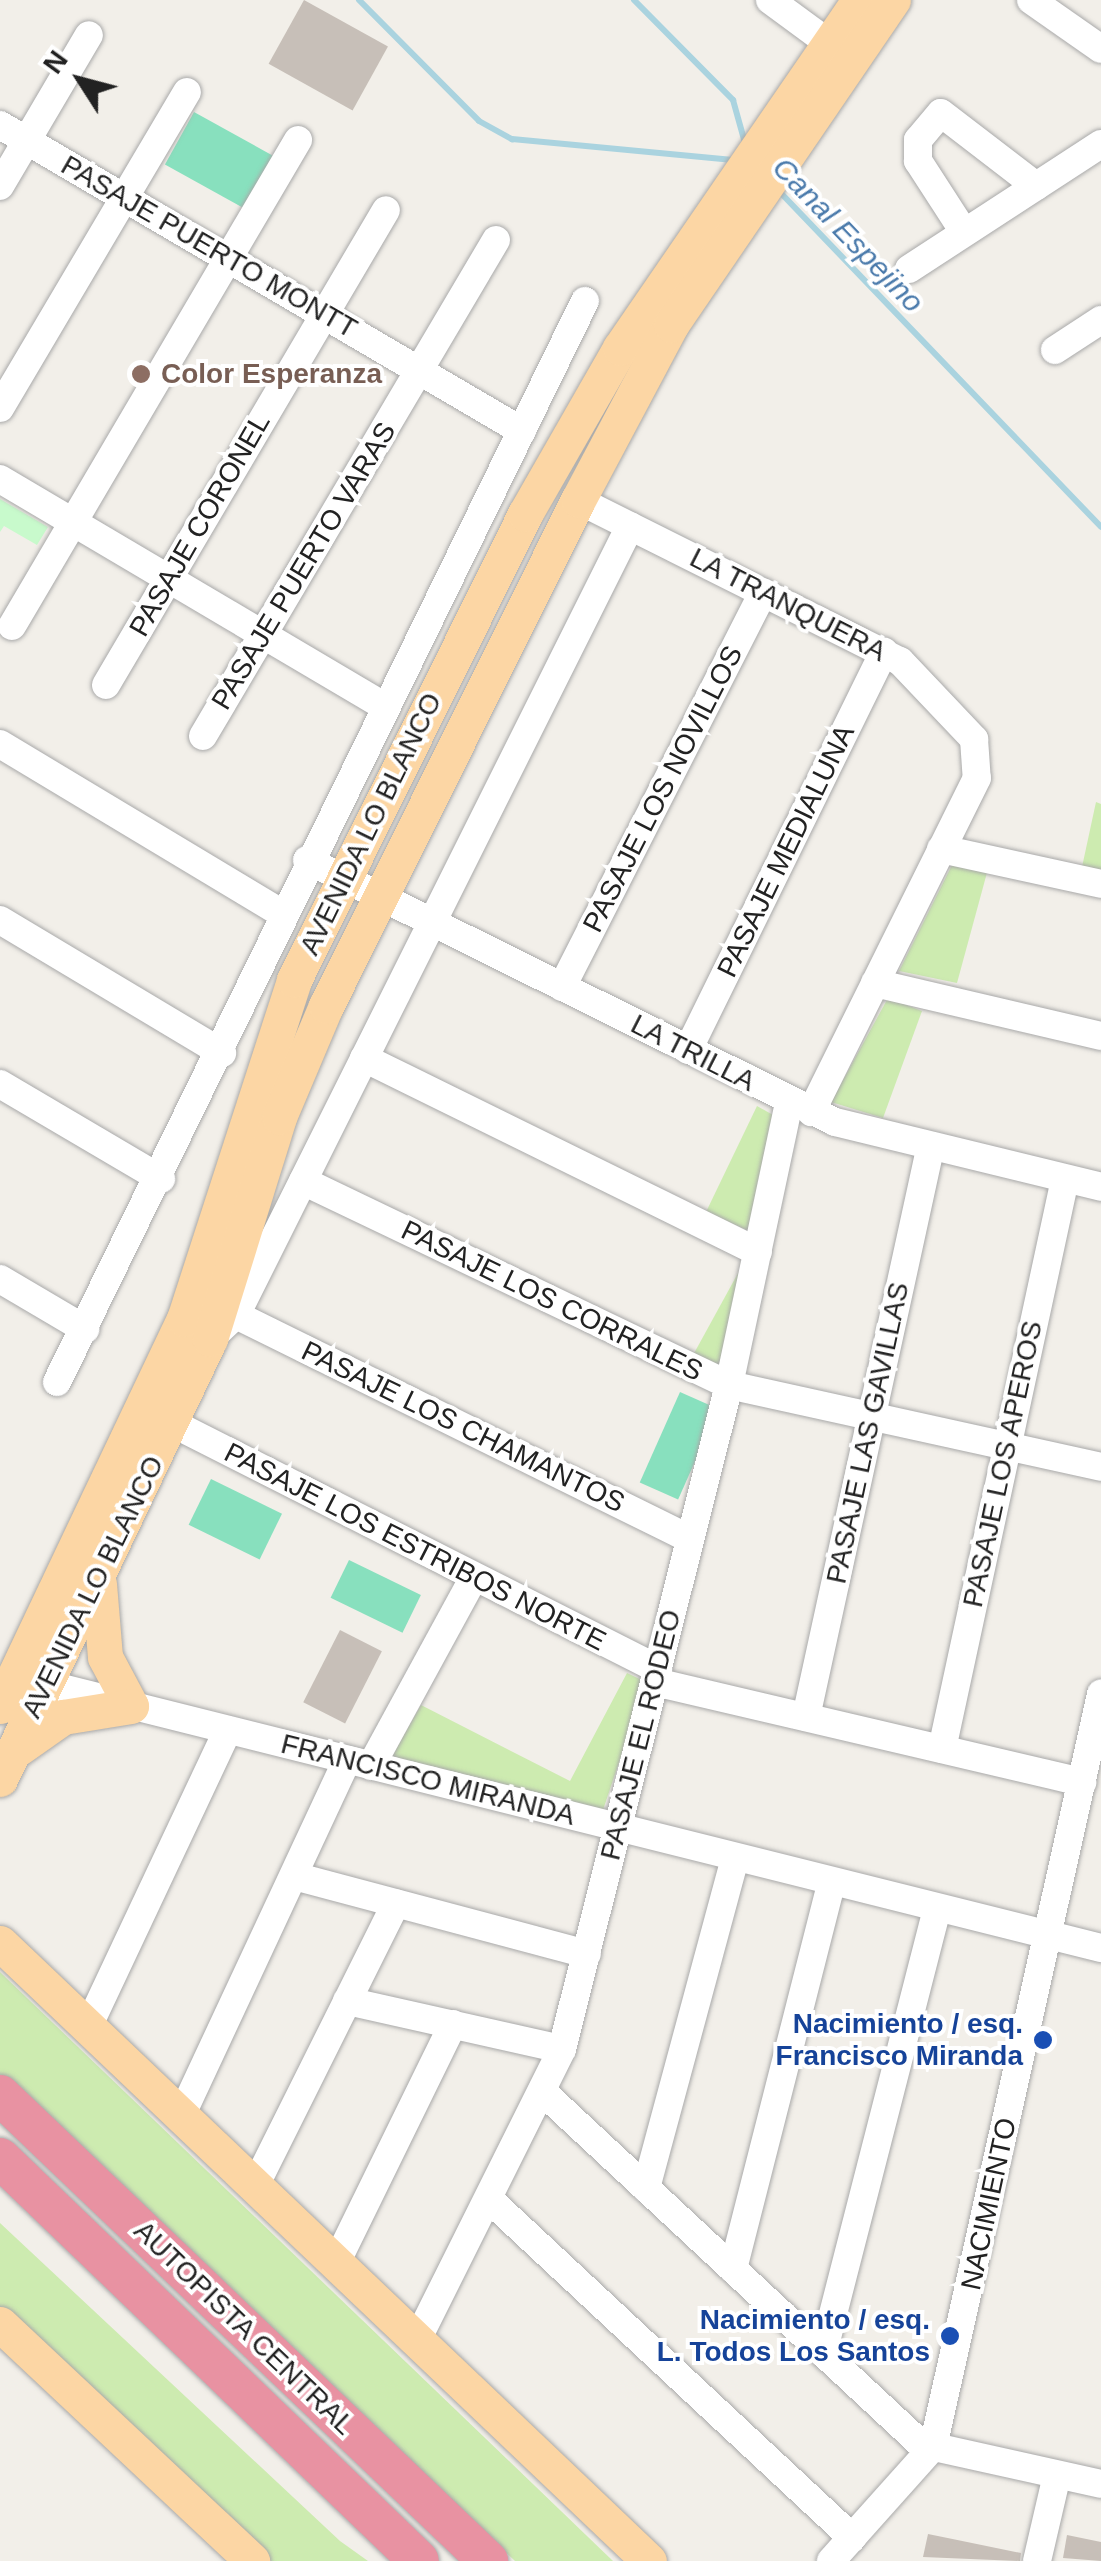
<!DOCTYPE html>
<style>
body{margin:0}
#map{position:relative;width:1101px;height:2561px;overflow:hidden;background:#f2efe9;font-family:Helvetica,sans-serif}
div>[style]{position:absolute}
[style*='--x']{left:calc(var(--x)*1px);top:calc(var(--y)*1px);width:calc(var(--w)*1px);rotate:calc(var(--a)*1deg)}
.grass>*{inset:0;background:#cdebb0}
.park>*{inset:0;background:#c8facc}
.pitch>*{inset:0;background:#88e0be;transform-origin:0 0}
.stream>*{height:6px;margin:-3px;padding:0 3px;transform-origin:3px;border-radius:3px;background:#aad3df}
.building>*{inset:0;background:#c7bfb8;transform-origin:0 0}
.roads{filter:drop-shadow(0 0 2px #a9a9a9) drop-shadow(0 0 2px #a9a9a9)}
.minor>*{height:28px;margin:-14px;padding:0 14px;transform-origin:14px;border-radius:14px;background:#fff}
.major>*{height:35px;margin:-17.5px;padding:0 17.5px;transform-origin:17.5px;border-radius:17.5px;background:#fcd6a4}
.highway>*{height:40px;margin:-20px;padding:0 20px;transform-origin:20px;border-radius:20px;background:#e892a2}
.dots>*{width:28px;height:28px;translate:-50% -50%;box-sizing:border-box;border:5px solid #fff;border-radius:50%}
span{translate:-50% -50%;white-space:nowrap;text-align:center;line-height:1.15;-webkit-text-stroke:8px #fff;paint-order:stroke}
.street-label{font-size:28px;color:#222}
.education-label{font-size:28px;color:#785e54;font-weight:700}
.left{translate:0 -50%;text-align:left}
.transit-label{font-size:28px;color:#164399;font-weight:700}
.right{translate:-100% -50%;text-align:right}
.water-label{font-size:30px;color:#4a7aab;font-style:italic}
.north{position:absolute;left:30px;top:30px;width:100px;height:100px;-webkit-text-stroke:8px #fff;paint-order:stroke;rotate:306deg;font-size:28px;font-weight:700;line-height:40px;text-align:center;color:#222}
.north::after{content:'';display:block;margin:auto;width:35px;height:45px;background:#222;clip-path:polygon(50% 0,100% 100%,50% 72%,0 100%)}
</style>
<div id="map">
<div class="grass">
<i style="clip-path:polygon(1096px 802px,1101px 804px,1101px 872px,1082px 867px)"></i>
<i style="clip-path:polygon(954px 861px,988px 869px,957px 983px,899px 971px)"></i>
<i style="clip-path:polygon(888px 998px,922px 1011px,883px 1118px,831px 1102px)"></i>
<i style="clip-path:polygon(757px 1106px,782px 1120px,756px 1234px,706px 1212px)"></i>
<i style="clip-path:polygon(743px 1264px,722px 1368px,692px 1357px)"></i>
<i style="clip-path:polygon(627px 1673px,646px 1682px,603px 1810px,391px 1757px,421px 1705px,570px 1781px)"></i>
<i style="clip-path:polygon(0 1972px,613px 2561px,515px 2561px,0 2082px)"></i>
<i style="clip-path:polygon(0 2223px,340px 2541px,368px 2561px,271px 2561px,0 2310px)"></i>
</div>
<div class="park">
<i style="clip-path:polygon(0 499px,48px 527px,37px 545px,4px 526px,0 532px)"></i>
</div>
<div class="pitch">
<i style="left:194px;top:112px;width:96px;height:60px;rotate:29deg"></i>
<i style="left:680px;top:1392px;width:42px;height:99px;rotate:24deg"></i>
<i style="left:211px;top:1479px;width:79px;height:51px;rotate:26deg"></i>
<i style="left:349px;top:1560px;width:80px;height:42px;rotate:26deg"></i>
</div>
<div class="stream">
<i style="--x:359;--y:0;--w:170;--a:45.2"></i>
<i style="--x:479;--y:121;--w:38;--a:29"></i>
<i style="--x:512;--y:139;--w:222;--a:5.4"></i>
<i style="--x:634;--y:0;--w:141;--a:45.3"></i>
<i style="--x:733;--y:100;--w:45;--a:74.4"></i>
<i style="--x:777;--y:189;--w:468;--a:46.2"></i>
</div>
<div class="building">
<i style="left:304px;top:0;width:96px;height:73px;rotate:29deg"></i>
<i style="left:340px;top:1630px;width:47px;height:81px;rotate:27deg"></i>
<i style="clip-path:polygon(928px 2534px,1021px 2553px,1020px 2561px,923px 2557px)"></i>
<i style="clip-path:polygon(1067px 2535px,1101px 2542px,1101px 2561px,1063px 2558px)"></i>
</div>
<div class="roads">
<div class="minor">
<i style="--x:770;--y:0;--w:74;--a:36.3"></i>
<i style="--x:1031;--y:0;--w:85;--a:35"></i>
<i style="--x:0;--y:125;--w:605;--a:30.38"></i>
<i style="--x:0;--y:186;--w:175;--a:-59.5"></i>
<i style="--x:964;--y:232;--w:85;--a:-122.9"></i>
<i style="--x:918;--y:161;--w:21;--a:-90"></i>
<i style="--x:918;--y:140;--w:35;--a:-50"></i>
<i style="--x:941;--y:113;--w:120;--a:37.5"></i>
<i style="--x:909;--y:269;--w:229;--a:-33.1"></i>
<i style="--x:1055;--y:350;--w:55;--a:-33.1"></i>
<i style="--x:0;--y:408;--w:367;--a:-59.4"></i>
<i style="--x:0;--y:479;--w:446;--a:30.6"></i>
<i style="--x:578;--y:500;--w:360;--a:26.6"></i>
<i style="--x:900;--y:661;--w:108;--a:46.5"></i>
<i style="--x:974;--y:739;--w:39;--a:86"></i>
<i style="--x:977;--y:778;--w:373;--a:116.4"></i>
<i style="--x:12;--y:626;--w:564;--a:-59.52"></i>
<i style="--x:106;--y:685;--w:551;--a:-59.48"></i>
<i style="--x:203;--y:736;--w:576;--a:-59.43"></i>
<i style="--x:0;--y:744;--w:328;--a:31"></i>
<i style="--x:941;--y:849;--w:164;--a:12.3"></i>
<i style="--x:307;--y:860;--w:589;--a:26.39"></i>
<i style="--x:835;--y:1122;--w:274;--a:13.7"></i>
<i style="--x:0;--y:920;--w:259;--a:30.9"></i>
<i style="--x:875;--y:983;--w:232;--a:13.2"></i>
<i style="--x:562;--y:987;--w:443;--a:-63"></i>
<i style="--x:688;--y:1050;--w:444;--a:-63.8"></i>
<i style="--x:364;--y:1058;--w:439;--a:26.2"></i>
<i style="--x:0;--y:1084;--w:187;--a:30.5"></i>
<i style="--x:303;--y:1181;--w:472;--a:25.6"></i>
<i style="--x:729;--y:1385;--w:381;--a:12.4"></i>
<i style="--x:0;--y:1279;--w:99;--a:30.5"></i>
<i style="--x:236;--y:1315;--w:506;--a:26.26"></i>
<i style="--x:210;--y:1339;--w:35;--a:-43"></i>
<i style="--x:236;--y:1315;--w:882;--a:-63.46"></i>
<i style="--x:57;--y:1382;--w:1203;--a:-63.97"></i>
<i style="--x:172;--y:1423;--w:545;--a:26.85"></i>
<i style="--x:655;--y:1682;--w:439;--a:13.2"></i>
<i style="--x:46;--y:1684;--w:1088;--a:14.05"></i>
<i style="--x:806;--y:1717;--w:581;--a:-77.68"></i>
<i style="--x:942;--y:1749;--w:583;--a:-77.82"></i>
<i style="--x:371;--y:1766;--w:213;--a:-61.4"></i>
<i style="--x:294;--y:1876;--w:303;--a:14.9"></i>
<i style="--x:347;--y:2001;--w:220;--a:12.6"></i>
<i style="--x:88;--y:2027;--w:328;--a:-64.8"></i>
<i style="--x:545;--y:2094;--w:514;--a:42.95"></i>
<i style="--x:921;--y:2444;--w:184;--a:12.5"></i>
<i style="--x:181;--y:2116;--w:393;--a:-65"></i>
<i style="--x:255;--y:2186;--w:316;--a:-63.5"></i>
<i style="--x:646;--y:2188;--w:342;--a:-74.9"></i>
<i style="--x:491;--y:2201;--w:494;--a:43"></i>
<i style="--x:336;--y:2263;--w:266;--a:-63.9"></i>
<i style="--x:733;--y:2269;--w:399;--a:-75.7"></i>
<i style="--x:417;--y:2340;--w:325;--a:-63.5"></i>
<i style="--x:562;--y:2049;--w:685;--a:-75.88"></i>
<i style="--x:729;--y:1385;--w:289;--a:-78"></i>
<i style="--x:823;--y:2353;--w:458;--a:-75.6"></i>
<i style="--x:831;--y:2561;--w:153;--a:-48.2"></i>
<i style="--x:933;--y:2447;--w:772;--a:-77.42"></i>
<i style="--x:1037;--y:2561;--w:88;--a:-76.9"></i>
</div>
<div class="major">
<i style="--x:99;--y:1584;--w:73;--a:85.3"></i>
<i style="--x:105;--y:1657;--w:55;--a:62"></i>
<i style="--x:0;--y:1706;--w:429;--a:-64.6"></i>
<i style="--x:184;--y:1319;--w:356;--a:-72"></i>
<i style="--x:294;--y:980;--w:520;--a:-63.63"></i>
<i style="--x:525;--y:514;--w:191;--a:-60.2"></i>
<i style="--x:620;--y:348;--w:422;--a:-55.5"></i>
<i style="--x:19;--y:1748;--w:54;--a:-35.2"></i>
<i style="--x:63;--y:1717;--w:69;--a:-9.2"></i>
<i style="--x:0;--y:1779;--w:488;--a:-64.5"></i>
<i style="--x:210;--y:1339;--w:232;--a:-72.7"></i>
<i style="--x:279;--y:1117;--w:121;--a:-67.1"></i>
<i style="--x:326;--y:1006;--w:565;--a:-63.53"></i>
<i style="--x:578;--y:500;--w:198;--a:-62"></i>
<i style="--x:671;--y:325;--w:394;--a:-55.7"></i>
<i style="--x:0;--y:1943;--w:896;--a:43.6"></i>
<i style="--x:0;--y:2324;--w:346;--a:43.2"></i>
</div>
<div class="highway">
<i style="--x:0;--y:2095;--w:675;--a:43.68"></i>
<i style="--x:0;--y:2158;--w:581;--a:43.88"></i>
</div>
</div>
<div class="dots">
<i style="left:141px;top:374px;background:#8d6e63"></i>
<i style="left:1043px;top:2040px;background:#1a4fb4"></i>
<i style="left:950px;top:2336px;background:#1a4fb4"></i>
</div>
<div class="street-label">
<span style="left:209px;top:247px;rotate:30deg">PASAJE PUERTO MONTT</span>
<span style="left:200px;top:525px;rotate:-60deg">PASAJE CORONEL</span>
<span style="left:304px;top:566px;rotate:-59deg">PASAJE PUERTO VARAS</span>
<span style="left:788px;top:605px;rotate:27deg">LA TRANQUERA</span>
<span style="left:663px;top:789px;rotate:-63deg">PASAJE LOS NOVILLOS</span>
<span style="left:371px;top:824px;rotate:-64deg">AVENIDA LO BLANCO</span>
<span style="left:786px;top:851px;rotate:-64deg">PASAJE MEDIALUNA</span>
<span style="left:693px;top:1053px;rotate:27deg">LA TRILLA</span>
<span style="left:552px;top:1301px;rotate:26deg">PASAJE LOS CORRALES</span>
<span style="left:463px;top:1427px;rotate:26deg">PASAJE LOS CHAMANTOS</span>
<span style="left:868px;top:1433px;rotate:-78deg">PASAJE LAS GAVILLAS</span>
<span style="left:1003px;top:1464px;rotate:-78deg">PASAJE LOS APEROS</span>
<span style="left:415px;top:1547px;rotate:27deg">PASAJE LOS ESTRIBOS NORTE</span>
<span style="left:93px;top:1587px;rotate:-64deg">AVENIDA LO BLANCO</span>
<span style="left:641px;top:1735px;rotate:-76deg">PASAJE EL RODEO</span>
<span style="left:428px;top:1780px;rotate:14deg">FRANCISCO MIRANDA</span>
<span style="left:989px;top:2204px;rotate:-78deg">NACIMIENTO</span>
<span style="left:244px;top:2328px;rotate:44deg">AUTOPISTA CENTRAL</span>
</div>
<div class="education-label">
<span class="left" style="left:161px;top:374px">Color Esperanza</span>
</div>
<div class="transit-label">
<span class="right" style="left:1023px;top:2040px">Nacimiento / esq.<br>Francisco Miranda</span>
<span class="right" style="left:930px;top:2336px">Nacimiento / esq.<br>L. Todos Los Santos</span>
</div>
<div class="water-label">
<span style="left:848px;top:235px;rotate:46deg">Canal Espejino</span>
</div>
<div class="north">N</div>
</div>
